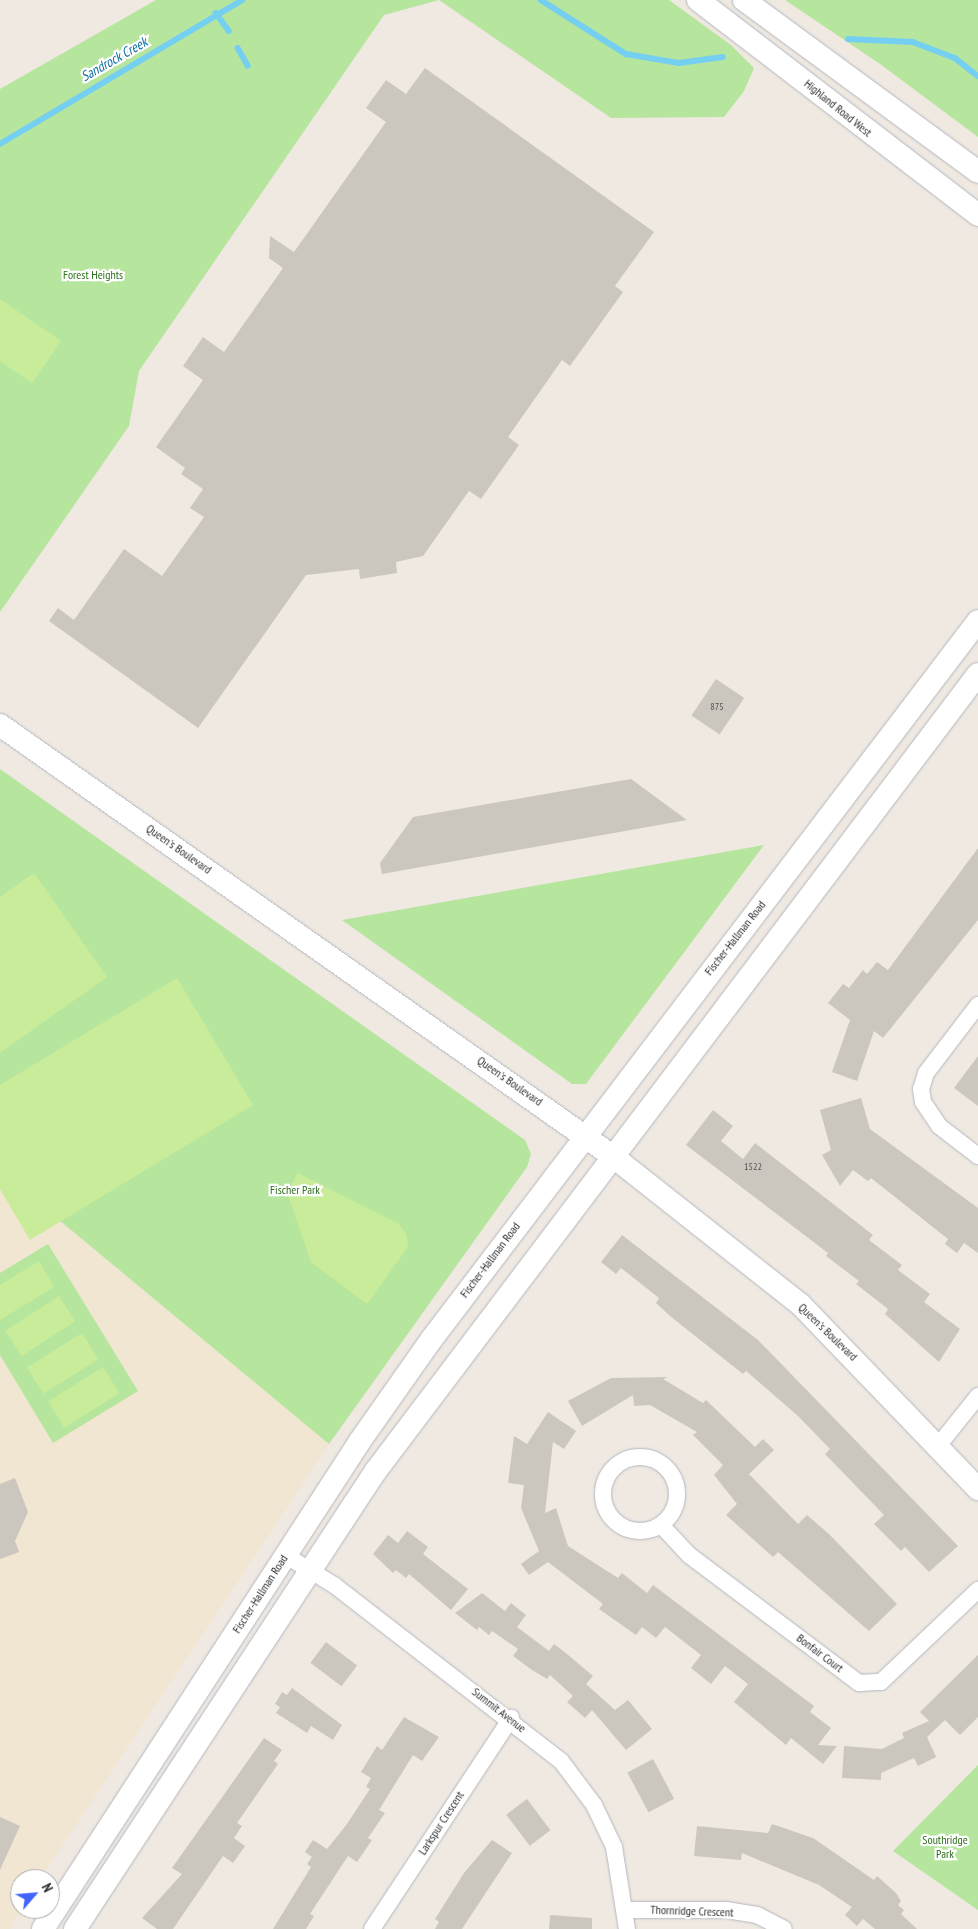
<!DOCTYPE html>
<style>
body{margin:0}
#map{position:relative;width:978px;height:1929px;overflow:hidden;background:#efe9e1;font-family:"PT Sans Narrow",sans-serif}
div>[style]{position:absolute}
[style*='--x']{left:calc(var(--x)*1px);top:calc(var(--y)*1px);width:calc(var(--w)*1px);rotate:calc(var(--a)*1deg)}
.education>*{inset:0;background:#f0e6d1}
.green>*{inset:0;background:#b6e59e}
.pitch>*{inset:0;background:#c9ec9a;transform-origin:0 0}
.stream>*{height:5.5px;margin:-2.75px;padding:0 2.75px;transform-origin:2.75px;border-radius:2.75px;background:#75cff0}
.building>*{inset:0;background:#cbc7bf;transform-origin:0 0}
.roads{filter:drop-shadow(0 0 1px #b4b7c1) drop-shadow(0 0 1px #b4b7c1)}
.street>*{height:16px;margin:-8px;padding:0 8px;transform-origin:8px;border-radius:8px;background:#fff}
.street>.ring{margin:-8px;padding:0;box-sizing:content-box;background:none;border:16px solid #fff;border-radius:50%}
.secondary>*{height:22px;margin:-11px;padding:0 11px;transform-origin:11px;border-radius:11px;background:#fff}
span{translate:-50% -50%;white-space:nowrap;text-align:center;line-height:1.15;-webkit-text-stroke:4.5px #fff;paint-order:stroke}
.number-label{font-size:10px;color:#555452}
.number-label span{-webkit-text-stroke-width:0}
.street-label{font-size:12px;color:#2e2e2e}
.park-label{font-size:12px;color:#2c6e1b}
.water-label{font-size:14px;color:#0d6fa3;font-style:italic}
.north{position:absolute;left:10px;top:1869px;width:50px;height:50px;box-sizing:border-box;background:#fff;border:1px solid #ababab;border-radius:50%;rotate:63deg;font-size:14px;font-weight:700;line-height:20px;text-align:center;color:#2e2e2e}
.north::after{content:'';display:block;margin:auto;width:18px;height:22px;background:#4264fb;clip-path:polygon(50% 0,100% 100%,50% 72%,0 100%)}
</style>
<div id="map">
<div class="education">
<i style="clip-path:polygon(0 1171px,329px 1444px,40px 1879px,20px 1879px,21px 1909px,10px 1929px,0 1929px)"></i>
</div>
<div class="green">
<i style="clip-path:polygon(156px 0,669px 0,731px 45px,754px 68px,744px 91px,724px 117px,611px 118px,439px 0,384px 15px,139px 371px,129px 426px,0 612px,0 89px)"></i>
<i style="clip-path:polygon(785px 0,978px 0,978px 137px,880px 64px)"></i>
<i style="clip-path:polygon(0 769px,525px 1140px,531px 1154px,527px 1167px,329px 1444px,0 1171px)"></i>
<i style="clip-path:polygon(764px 845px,586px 1084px,572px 1084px,342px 920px)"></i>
<i style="clip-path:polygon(48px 1244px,138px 1391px,53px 1443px,0 1355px,0 1273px)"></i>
<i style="clip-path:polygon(978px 1765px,978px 1910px,893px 1851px)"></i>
</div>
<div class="pitch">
<i style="clip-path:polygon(0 299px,61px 341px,32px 383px,0 361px)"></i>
<i style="clip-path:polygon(34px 873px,107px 977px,0 1053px,0 897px)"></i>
<i style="clip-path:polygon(177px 978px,253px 1105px,30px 1240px,0 1189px,0 1085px)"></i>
<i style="clip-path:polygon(298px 1173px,399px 1224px,407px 1236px,408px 1247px,367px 1304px,311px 1262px,287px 1192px)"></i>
<i style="clip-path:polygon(39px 1261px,54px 1287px,0 1320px,0 1285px)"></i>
<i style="left:59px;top:1296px;width:30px;height:64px;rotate:57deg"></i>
<i style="left:82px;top:1333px;width:31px;height:65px;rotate:58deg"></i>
<i style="left:103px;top:1367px;width:31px;height:65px;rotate:58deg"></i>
</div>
<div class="stream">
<i style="--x:541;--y:0;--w:101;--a:32.4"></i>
<i style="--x:626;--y:54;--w:54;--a:9.6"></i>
<i style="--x:679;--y:63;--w:44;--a:-7.8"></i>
<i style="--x:216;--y:13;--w:22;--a:54"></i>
<i style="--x:848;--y:39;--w:65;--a:2.6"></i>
<i style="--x:913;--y:42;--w:45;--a:20.9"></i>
<i style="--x:955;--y:58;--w:29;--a:38"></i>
<i style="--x:238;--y:48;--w:20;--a:60"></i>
<i style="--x:0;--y:144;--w:282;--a:-30.7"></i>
</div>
<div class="building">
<i style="clip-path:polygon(425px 68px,654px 232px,615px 286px,623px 292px,570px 366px,562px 360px,508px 437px,519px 445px,481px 499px,469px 491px,423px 556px,396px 562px,397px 573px,360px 579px,359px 569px,306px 575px,198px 728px,49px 621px,58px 608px,74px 620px,124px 549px,162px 576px,204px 517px,190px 508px,203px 489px,181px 474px,185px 468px,156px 447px,203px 380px,183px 366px,203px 337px,224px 352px,283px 268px,269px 258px,270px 236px,294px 252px,386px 122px,366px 108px,386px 80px,406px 94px)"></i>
<i style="left:716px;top:679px;width:34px;height:44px;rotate:34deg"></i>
<i style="clip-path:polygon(631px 779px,687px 820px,382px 874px,380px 863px,413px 817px)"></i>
<i style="clip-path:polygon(978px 848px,978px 920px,883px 1038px,874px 1031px,857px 1081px,832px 1072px,850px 1020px,828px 1003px,843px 984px,849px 988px,863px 970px,867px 974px,877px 962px,888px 970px)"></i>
<i style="clip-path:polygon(978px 1056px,978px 1106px,954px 1088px)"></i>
<i style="clip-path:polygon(861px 1098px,870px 1129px,978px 1208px,978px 1253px,964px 1243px,957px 1253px,945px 1244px,948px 1239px,871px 1178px,868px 1181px,853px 1170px,840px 1186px,822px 1155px,831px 1150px,820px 1110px)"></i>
<i style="clip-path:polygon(713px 1110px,733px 1126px,721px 1141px,743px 1159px,755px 1143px,873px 1235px,869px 1240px,902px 1265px,898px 1270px,930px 1294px,924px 1302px,960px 1329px,939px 1362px,885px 1314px,888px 1309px,856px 1284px,859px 1281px,826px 1256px,828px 1253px,686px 1145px)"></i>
<i style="clip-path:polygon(622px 1235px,758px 1340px,958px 1546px,929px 1572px,905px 1547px,901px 1551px,874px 1524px,884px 1515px,825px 1454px,830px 1449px,798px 1416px,746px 1371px,743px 1374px,670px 1316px,656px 1303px,659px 1298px,621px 1268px,616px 1274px,601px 1262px)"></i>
<i style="clip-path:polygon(668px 1377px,663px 1379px,703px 1403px,706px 1400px,755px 1447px,763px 1439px,774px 1450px,749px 1474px,798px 1524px,807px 1515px,829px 1534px,897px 1604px,869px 1631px,778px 1552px,773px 1557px,726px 1515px,737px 1504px,714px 1475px,723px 1465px,693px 1435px,697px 1432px,650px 1405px,634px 1406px,633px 1395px,582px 1426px,568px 1401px,611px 1378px)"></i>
<i style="clip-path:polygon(548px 1412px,576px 1431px,564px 1449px,553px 1442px,545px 1513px,556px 1508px,568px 1546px,618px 1578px,622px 1573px,647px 1593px,653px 1585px,814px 1706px,810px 1712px,831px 1728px,818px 1745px,837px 1746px,823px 1764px,791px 1738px,786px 1745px,734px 1702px,748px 1684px,725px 1666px,711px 1684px,691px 1668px,701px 1655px,665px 1627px,656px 1638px,642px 1627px,636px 1635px,599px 1609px,603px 1604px,548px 1562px,529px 1575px,521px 1564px,539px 1551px,521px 1508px,524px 1485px,508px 1483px,514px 1436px,527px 1444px)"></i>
<i style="clip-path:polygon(15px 1478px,28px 1512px,15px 1541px,19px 1552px,0 1559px,0 1484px)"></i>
<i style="clip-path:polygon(407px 1531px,428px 1547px,423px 1554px,468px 1589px,451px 1610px,409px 1574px,406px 1578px,396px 1570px,393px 1573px,373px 1554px,388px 1535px,398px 1543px)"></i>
<i style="clip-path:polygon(482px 1593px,505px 1611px,511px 1603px,526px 1615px,517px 1627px,549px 1651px,554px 1644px,567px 1654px,593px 1676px,586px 1684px,615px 1710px,628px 1700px,652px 1729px,626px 1750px,592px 1710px,585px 1718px,567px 1702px,573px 1696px,550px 1675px,547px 1679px,532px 1670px,513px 1656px,518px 1649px,492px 1631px,489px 1635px,479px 1627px,477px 1630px,455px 1613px)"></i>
<i style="left:326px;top:1642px;width:39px;height:26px;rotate:37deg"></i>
<i style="clip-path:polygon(978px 1655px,978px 1717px,960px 1735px,945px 1720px,927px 1737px,936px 1757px,918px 1766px,914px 1758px,881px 1773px,881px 1780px,842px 1778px,844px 1746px,882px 1749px,904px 1738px,902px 1733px,929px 1721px,920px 1712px)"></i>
<i style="clip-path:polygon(292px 1688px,342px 1725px,333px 1740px,311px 1726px,307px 1733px,276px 1713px,280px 1707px,275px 1704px,282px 1692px,287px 1695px)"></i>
<i style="clip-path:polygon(404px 1717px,439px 1737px,422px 1761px,413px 1755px,379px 1810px,385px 1813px,368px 1838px,372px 1840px,357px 1862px,348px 1856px,310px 1914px,314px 1916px,306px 1929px,273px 1929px,311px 1867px,307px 1864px,312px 1857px,305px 1852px,313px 1840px,327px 1849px,347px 1824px,370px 1789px,366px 1787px,371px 1778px,361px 1772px,377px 1746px,382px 1750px)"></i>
<i style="clip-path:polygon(264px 1738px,282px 1750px,274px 1761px,278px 1764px,237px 1823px,242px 1826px,234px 1838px,245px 1846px,233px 1863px,223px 1856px,173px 1929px,157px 1929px,142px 1918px,182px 1874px,172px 1868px)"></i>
<i style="left:653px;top:1759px;width:45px;height:29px;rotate:62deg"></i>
<i style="left:527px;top:1799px;width:39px;height:26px;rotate:53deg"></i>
<i style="clip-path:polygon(0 1817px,20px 1826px,0 1870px)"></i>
<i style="clip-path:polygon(772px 1824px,813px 1838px,874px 1880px,877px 1876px,896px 1893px,901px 1901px,898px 1905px,904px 1910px,901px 1914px,917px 1929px,875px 1929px,863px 1919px,857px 1926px,845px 1915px,852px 1907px,819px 1885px,742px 1853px,741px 1860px,694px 1856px,697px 1826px,768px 1833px)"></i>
<i style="clip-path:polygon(492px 1840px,512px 1853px,462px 1929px,435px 1929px,439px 1922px,435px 1919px,464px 1873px)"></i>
<i style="clip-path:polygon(550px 1915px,592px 1918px,592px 1929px,549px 1929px)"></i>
</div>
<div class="roads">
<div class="street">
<i style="--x:978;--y:1005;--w:86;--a:127.4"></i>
<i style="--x:926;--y:1073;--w:17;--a:107"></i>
<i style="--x:921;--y:1089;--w:13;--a:81"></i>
<i style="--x:923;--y:1102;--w:29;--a:56"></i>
<i style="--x:939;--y:1126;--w:49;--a:37.6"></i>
<i style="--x:938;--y:1446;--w:64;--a:-51.3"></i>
<i class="ring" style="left:603px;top:1457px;width:58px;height:58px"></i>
<i style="--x:661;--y:1525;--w:41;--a:47"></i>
<i style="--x:689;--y:1555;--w:213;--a:37"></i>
<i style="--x:859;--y:1683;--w:22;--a:-3"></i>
<i style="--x:881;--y:1682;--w:134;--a:-43.5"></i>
<i style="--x:285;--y:1555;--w:57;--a:31.5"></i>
<i style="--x:334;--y:1585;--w:287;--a:37.8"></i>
<i style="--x:561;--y:1761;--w:55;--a:53.1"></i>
<i style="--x:594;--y:1805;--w:47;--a:64.5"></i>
<i style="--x:614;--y:1847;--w:83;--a:81"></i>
<i style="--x:627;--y:1910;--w:99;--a:0"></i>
<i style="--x:726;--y:1910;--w:31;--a:9"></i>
<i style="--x:757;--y:1915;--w:30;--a:27"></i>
<i style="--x:372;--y:1929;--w:253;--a:-56.6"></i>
</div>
<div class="secondary">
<i style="--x:698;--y:0;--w:353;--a:37.5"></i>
<i style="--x:744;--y:0;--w:290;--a:36.3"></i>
<i style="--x:0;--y:725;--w:747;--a:35.14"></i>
<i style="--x:611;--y:1155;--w:241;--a:38.3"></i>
<i style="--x:800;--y:1304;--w:257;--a:46.1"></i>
<i style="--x:43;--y:1929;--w:582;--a:-56.99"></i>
<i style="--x:360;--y:1441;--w:123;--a:-54.9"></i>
<i style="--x:431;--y:1340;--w:903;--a:-52.74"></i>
<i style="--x:75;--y:1929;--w:547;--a:-56.72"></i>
<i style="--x:375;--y:1472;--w:1000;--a:-52.92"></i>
</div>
</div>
<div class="number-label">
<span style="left:717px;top:707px">875</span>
<span style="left:753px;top:1167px">1522</span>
</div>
<div class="street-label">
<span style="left:838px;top:108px;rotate:39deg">Highland Road West</span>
<span style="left:179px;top:849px;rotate:35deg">Queen's Boulevard</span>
<span style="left:735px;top:938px;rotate:-52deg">Fischer-Hallman Road</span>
<span style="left:510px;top:1081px;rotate:35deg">Queen's Boulevard</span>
<span style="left:490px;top:1260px;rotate:-53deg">Fischer-Hallman Road</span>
<span style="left:828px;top:1332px;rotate:44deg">Queen's Boulevard</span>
<span style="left:260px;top:1594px;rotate:-57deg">Fischer-Hallman Road</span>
<span style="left:820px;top:1653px;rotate:37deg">Bonfair Court</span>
<span style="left:499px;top:1710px;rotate:38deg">Summit Avenue</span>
<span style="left:441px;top:1823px;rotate:-57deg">Larkspur Crescent</span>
<span style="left:692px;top:1911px;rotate:2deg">Thornridge Crescent</span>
</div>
<div class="park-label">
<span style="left:93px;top:275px">Forest Heights</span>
<span style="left:295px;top:1190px">Fischer Park</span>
<span style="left:945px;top:1847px">Southridge<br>Park</span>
</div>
<div class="water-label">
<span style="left:114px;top:59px;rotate:-30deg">Sandrock Creek</span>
</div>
<div class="north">N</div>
</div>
